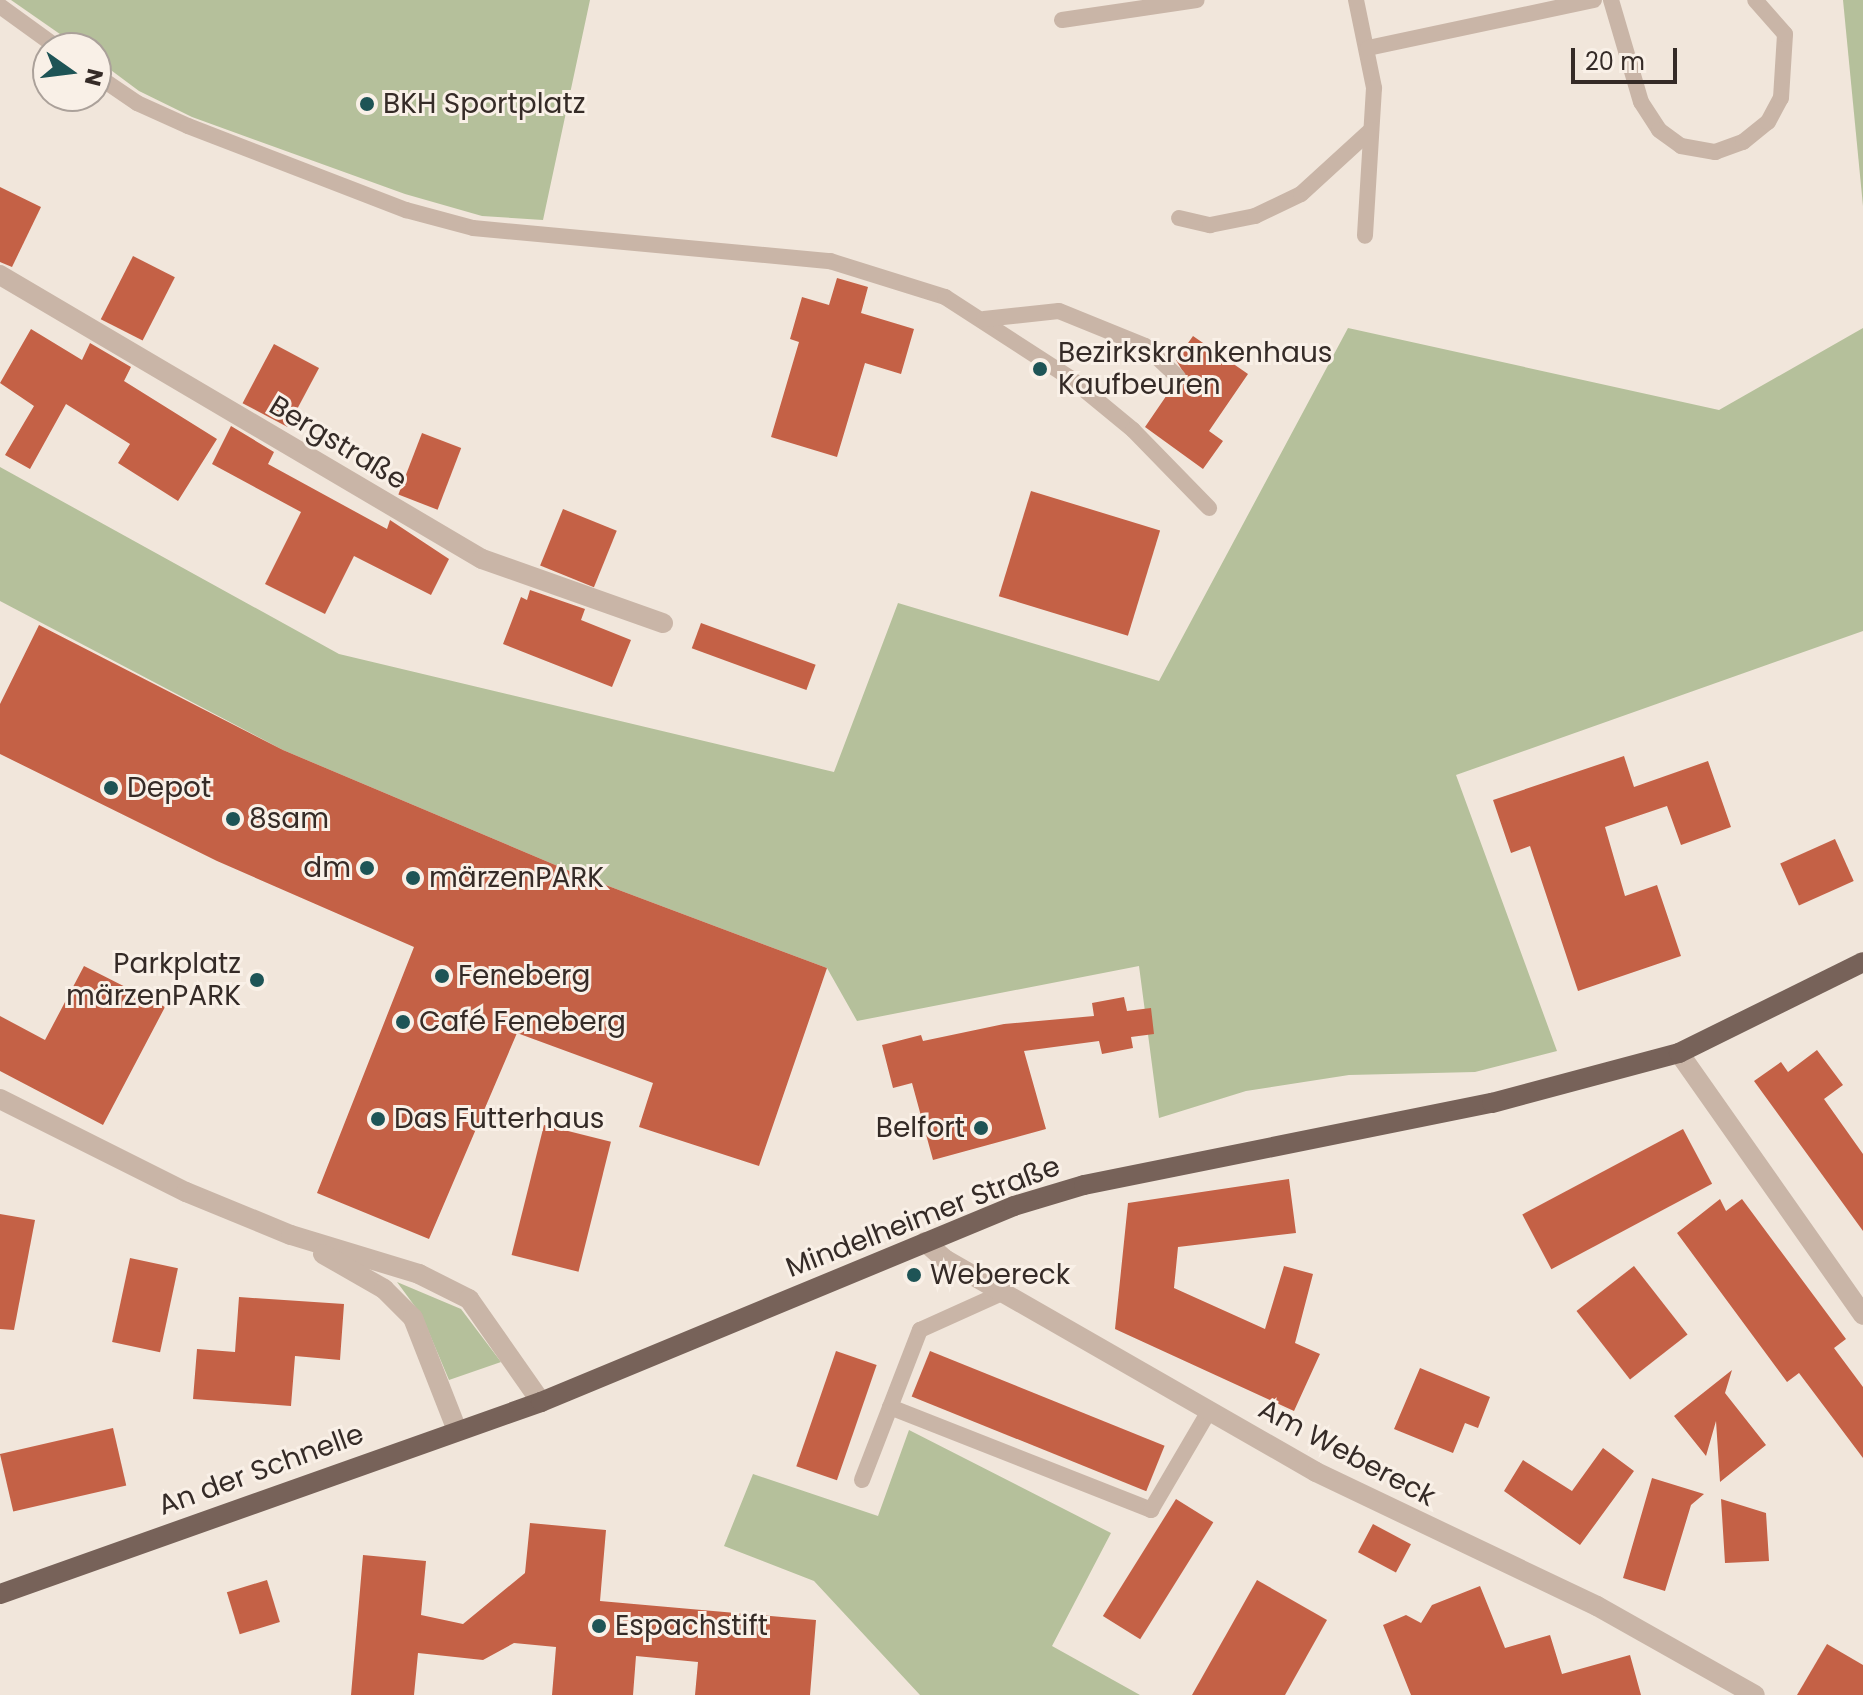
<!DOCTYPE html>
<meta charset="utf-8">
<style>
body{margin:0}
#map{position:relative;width:1863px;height:1695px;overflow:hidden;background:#f1e6db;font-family:Poppins,sans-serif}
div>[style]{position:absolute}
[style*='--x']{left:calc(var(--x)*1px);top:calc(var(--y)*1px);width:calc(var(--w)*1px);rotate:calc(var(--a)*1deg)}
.green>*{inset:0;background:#b5c09b}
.building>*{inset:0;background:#c46146;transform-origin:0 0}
.lane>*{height:16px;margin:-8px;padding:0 8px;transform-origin:8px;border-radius:8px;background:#c9b5a7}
.street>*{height:20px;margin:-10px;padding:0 10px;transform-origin:10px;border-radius:10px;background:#c9b5a7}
.primary>*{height:20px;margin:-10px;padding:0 10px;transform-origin:10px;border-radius:10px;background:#776259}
.dots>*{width:22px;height:22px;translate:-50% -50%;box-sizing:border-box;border:4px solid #f9f0e7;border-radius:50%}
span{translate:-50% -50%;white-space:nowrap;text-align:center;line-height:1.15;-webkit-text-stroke:6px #f9f0e7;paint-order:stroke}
.poi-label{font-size:28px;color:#352b27}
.left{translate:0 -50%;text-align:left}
.right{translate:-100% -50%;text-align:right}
.street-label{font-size:28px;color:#352b27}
.north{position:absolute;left:32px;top:32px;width:80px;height:80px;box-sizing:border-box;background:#f9f0e7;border:2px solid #aba19a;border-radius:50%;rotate:104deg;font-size:22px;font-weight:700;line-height:32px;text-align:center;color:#352b27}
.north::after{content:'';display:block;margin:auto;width:28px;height:36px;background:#1e5456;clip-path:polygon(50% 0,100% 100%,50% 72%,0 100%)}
.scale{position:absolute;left:1571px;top:48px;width:106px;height:36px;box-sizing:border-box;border:4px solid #352b27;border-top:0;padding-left:10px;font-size:24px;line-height:28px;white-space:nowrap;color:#352b27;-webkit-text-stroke:6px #f9f0e7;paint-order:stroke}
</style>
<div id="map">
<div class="green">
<i style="clip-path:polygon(11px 0,590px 0,543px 220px,482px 216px,405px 194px,192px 117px,139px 91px,96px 59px,96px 48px,80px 48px)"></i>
<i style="clip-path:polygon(1843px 0,1863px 0,1863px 206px)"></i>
<i style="clip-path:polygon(1348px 328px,1719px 410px,1863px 328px,1863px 631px,1456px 775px,1557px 1051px,1475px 1072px,1349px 1075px,1246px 1091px,1159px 1118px,1139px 966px,857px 1021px,827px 968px,579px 875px,283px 750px,0 601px,0 467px,339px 654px,834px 772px,898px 603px,1159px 681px)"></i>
<i style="clip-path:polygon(397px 1282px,461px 1309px,501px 1362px,449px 1380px,422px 1316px)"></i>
<i style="clip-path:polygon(909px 1430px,1111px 1533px,1052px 1646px,1140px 1695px,920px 1695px,814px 1581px,724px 1546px,753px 1474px,878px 1516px)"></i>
</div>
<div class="building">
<i style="clip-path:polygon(0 187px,41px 207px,12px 267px,0 262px)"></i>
<i style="left:133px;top:256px;width:47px;height:71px;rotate:27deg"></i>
<i style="clip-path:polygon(837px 278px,868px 287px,861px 313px,914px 329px,901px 374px,865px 363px,837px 457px,771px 437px,799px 342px,790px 339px,802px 297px,829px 305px)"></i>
<i style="clip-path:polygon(31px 329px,82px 360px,90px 343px,131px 367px,124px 381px,217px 439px,178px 501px,118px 463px,130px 444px,66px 404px,30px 469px,5px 455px,34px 406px,0 383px)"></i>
<i style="clip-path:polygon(1193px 336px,1248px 374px,1209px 431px,1223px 441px,1203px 469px,1145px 427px,1173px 386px,1188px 380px,1176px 360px)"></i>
<i style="left:274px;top:344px;width:51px;height:67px;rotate:28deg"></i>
<i style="clip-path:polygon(231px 426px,274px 452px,268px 464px,387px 529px,390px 520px,449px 559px,431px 595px,354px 556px,325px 614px,265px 584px,301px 512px,212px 464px)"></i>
<i style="left:422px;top:433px;width:42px;height:66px;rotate:21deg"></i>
<i style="left:1031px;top:491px;width:135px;height:110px;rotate:17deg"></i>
<i style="left:563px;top:509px;width:58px;height:61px;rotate:22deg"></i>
<i style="clip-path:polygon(530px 590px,585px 609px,581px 620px,631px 640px,612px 687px,503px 644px,521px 597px,527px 600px)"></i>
<i style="left:701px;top:623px;width:122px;height:27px;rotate:20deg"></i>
<i style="clip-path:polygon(39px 625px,283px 750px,579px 875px,827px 968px,759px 1166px,639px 1127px,653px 1083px,517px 1033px,429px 1239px,317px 1193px,414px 947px,217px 861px,0 754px,0 704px)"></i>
<i style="clip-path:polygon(1624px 756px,1634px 787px,1708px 761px,1731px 827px,1681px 845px,1667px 806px,1605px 827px,1625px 896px,1657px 885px,1681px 956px,1578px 991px,1530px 846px,1511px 853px,1493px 800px)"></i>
<i style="left:1835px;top:839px;width:46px;height:60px;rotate:66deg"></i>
<i style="clip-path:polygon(84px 966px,165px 1007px,103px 1125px,0 1071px,0 1016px,45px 1040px)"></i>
<i style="clip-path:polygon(1124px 997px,1127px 1011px,1151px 1008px,1154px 1034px,1131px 1037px,1133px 1048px,1102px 1054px,1099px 1041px,1024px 1051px,1046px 1129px,933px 1160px,912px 1083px,893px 1088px,882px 1045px,921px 1035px,923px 1041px,1004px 1024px,1094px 1016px,1092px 1003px)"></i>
<i style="clip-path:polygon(1817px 1050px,1843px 1085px,1824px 1099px,1863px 1154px,1863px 1231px,1754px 1081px,1781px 1062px,1788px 1072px)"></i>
<i style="left:544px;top:1125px;width:69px;height:134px;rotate:14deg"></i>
<i style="left:1683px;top:1129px;width:62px;height:182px;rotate:62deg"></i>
<i style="clip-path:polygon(1289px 1179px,1296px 1233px,1178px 1247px,1174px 1288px,1265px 1329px,1284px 1266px,1313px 1274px,1295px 1343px,1320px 1354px,1294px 1411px,1115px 1329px,1128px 1203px)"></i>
<i style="clip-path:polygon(1720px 1199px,1726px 1211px,1742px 1199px,1846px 1339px,1834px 1348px,1863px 1387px,1863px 1458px,1799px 1373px,1787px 1382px,1677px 1233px)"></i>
<i style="clip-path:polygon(0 1214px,35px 1220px,14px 1330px,0 1329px)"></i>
<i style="left:130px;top:1258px;width:49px;height:86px;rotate:12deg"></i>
<i style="left:1634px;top:1266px;width:87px;height:73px;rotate:52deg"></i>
<i style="clip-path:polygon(239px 1297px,344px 1304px,340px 1360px,295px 1356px,291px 1406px,193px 1399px,197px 1349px,235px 1352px)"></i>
<i style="left:836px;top:1351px;width:43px;height:122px;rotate:19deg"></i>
<i style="left:930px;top:1351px;width:253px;height:49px;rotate:22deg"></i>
<i style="clip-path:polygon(1420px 1368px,1490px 1397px,1478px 1428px,1465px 1423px,1453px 1453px,1394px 1429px)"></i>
<i style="clip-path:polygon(1732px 1370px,1725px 1393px,1766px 1445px,1720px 1482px,1716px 1421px,1706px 1456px,1674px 1416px)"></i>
<i style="left:113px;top:1428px;width:59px;height:116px;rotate:77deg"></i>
<i style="clip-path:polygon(1603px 1448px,1634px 1471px,1580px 1545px,1504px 1491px,1523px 1460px,1572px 1491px)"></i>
<i style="clip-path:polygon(1652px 1478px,1704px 1494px,1691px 1505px,1665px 1591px,1623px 1578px)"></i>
<i style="left:1176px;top:1499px;width:44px;height:138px;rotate:32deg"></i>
<i style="clip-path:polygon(1721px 1499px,1766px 1513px,1769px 1561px,1725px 1563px)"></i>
<i style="clip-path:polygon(530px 1523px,606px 1530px,600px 1601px,816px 1620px,810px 1695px,695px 1695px,698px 1662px,636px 1656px,633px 1695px,552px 1695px,556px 1647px,514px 1643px,483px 1660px,418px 1653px,414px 1695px,351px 1695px,363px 1555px,426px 1561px,421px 1615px,463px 1624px,525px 1573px)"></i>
<i style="left:1373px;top:1524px;width:43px;height:32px;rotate:28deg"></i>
<i style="left:267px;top:1580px;width:44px;height:42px;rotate:73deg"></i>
<i style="clip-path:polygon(1257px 1580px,1327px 1620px,1285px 1695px,1192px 1695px)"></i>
<i style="clip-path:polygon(1480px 1586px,1505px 1648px,1550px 1635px,1562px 1674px,1630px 1655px,1641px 1695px,1411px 1695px,1383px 1625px,1406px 1615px,1421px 1623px,1432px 1605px)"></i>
<i style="clip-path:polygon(1827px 1644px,1863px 1665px,1863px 1695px,1797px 1695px)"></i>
</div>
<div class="lane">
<i style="--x:1356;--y:0;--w:90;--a:78.4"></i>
<i style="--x:1374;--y:88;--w:148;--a:93.5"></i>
<i style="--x:1611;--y:0;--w:106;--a:73.6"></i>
<i style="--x:1641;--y:102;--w:33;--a:57"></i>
<i style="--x:1659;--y:130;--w:27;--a:36"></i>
<i style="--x:1681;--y:146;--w:35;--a:10"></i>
<i style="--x:1715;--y:152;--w:30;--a:-20"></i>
<i style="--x:1743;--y:142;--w:32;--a:-39"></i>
<i style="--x:1768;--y:122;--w:27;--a:-62"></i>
<i style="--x:1781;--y:98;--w:64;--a:-86.4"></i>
<i style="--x:1785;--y:34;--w:45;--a:-131.4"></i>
<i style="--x:0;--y:6;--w:72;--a:35.9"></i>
<i style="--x:1062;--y:20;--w:136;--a:-8.4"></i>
<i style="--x:1368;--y:48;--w:231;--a:-12"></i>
<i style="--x:96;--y:75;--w:50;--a:34.3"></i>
<i style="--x:137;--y:103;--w:56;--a:24.3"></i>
<i style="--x:188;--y:126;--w:234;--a:21.1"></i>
<i style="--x:406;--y:210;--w:69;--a:15"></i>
<i style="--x:473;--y:228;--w:359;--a:5.3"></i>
<i style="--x:830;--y:261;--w:121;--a:17.4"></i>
<i style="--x:945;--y:297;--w:149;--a:32.9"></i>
<i style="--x:1070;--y:378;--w:82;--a:39.5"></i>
<i style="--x:1133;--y:430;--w:109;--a:45.7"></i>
<i style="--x:1179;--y:218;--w:32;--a:13"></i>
<i style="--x:1210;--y:225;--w:46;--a:-11.3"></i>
<i style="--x:1255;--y:216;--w:51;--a:-25.6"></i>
<i style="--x:1301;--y:194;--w:95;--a:-42.4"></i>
<i style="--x:984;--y:319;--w:75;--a:-6.1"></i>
<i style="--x:1059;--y:311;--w:93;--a:22.1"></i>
<i style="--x:1145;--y:346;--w:45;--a:43.2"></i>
<i style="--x:890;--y:1407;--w:281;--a:21.5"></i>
<i style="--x:1151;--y:1510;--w:115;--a:-59.6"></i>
<i style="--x:862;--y:1480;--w:161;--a:-68.9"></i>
<i style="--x:920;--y:1330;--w:90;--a:-24.3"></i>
</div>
<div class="street">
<i style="--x:0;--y:275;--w:559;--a:30.51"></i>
<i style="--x:482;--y:559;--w:192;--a:19.5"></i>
<i style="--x:1679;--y:1053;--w:320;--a:54.9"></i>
<i style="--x:0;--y:1099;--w:208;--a:26.6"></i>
<i style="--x:186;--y:1192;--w:113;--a:22.3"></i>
<i style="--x:291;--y:1235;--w:134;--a:16.9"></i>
<i style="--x:419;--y:1274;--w:56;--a:26.6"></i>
<i style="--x:469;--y:1299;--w:126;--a:55"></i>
<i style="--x:925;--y:1242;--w:28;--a:41"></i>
<i style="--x:946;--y:1260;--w:426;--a:29.8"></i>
<i style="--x:1316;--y:1472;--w:311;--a:25.5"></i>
<i style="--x:1597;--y:1606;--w:181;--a:29.4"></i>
<i style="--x:323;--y:1254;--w:70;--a:29.8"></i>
<i style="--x:384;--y:1289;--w:41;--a:45"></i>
<i style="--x:413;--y:1318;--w:120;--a:68.6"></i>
</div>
<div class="primary">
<i style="--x:0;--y:1594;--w:574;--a:-19.54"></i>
<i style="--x:541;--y:1402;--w:512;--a:-22.51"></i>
<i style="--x:1014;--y:1206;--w:73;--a:-16.7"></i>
<i style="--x:1084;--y:1185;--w:416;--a:-11.4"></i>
<i style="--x:1492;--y:1103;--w:194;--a:-15"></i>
<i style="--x:1679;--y:1053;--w:205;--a:-26.3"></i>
</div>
<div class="dots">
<i style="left:367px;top:104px;background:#1e5456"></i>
<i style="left:1040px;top:369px;background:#1e5456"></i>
<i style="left:111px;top:788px;background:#1e5456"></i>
<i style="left:233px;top:819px;background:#1e5456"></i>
<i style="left:367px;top:868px;background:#1e5456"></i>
<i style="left:413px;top:878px;background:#1e5456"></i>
<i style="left:442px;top:976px;background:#1e5456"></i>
<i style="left:257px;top:980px;background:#1e5456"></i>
<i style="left:403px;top:1022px;background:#1e5456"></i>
<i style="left:378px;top:1119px;background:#1e5456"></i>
<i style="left:981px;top:1128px;background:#1e5456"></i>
<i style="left:914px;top:1275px;background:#1e5456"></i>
<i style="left:599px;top:1626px;background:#1e5456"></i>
</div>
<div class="poi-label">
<span class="left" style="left:383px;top:104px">BKH Sportplatz</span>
<span class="left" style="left:1058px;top:369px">Bezirkskrankenhaus<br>Kaufbeuren</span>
<span class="left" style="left:127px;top:788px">Depot</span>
<span class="left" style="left:249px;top:819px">8sam</span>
<span class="right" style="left:351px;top:868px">dm</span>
<span class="left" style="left:429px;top:878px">märzenPARK</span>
<span class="right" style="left:241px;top:980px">Parkplatz<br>märzenPARK</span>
<span class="left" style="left:458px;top:976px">Feneberg</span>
<span class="left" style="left:419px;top:1022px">Café Feneberg</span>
<span class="left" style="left:394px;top:1119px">Das Futterhaus</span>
<span class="right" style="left:965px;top:1128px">Belfort</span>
<span class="left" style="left:930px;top:1275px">Webereck</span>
<span class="left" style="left:615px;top:1626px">Espachstift</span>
</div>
<div class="street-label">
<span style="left:338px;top:443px;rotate:31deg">Bergstraße</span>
<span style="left:923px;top:1217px;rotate:-21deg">Mindelheimer Straße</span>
<span style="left:1347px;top:1453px;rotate:28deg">Am Webereck</span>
<span style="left:261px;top:1470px;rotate:-20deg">An der Schnelle</span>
</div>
<div class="north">N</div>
<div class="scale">20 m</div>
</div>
